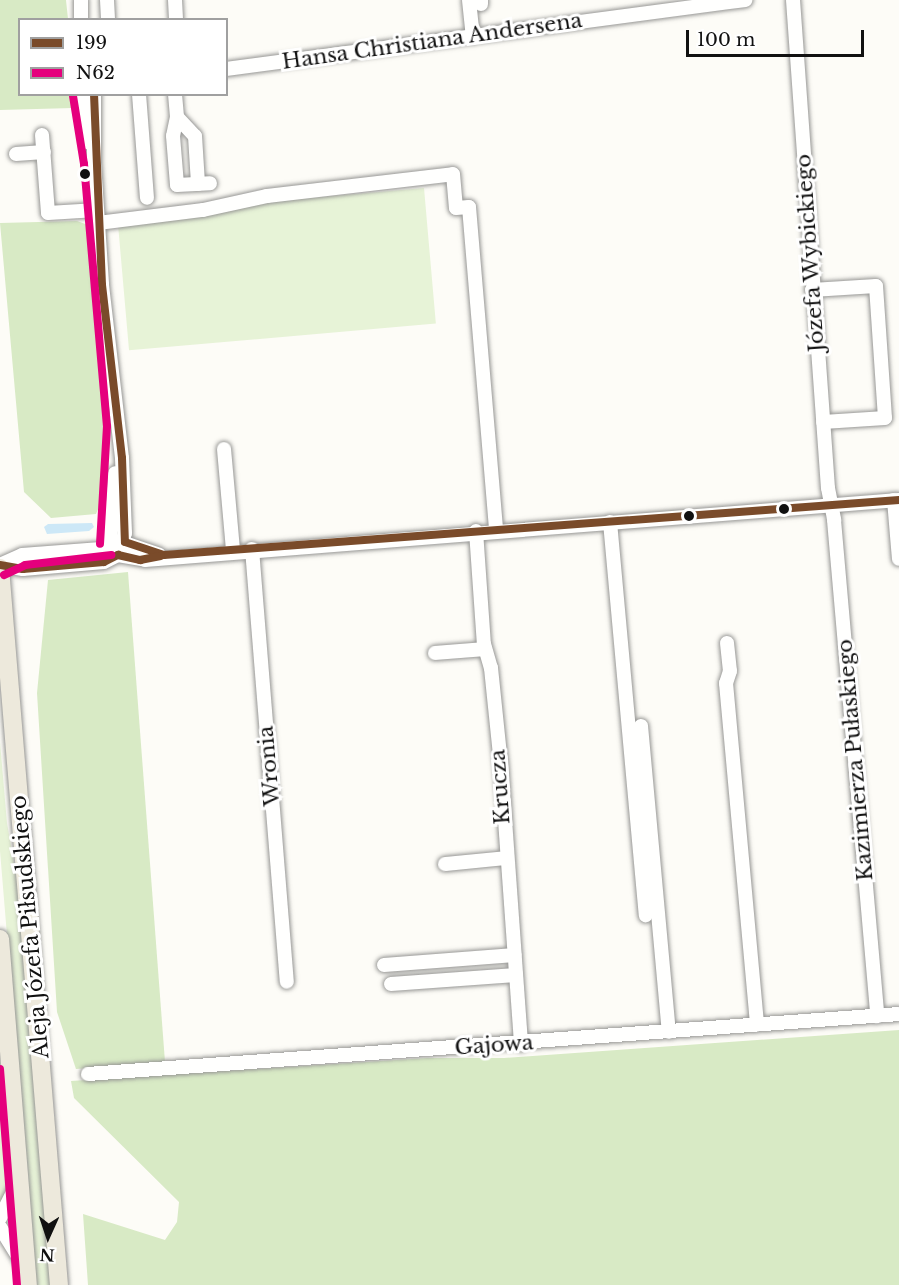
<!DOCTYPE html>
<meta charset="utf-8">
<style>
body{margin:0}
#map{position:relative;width:899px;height:1285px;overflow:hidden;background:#fdfcf7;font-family:"Libre Baskerville",serif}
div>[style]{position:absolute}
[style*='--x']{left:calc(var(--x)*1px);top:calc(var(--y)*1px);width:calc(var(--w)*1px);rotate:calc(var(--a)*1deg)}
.green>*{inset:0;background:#e7f3d7;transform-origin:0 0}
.forest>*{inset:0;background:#d8eac5}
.water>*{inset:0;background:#cde8f7}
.roads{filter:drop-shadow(0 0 2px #979795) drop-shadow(0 0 2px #979795)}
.minor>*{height:14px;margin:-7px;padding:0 7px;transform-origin:7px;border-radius:7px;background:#fffffe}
.major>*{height:18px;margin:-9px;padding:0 9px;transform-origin:9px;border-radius:9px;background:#ede9dc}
.bus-1>*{height:8px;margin:-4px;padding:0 4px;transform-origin:4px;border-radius:4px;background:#7a4b2a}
.bus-2>*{height:8px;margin:-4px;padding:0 4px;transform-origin:4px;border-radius:4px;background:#e5007d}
.dots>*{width:16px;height:16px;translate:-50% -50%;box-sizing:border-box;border:3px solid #fff;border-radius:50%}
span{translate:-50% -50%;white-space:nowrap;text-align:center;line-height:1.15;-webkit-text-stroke:6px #fff;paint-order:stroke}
.street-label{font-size:21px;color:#111}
.legend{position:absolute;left:18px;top:18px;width:210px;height:78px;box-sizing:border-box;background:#fff;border:2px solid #a0a0a0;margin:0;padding:8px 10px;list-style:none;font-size:18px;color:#111}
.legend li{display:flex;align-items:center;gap:12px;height:30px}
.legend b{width:30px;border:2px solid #a0a0a0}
.north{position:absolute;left:18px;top:1207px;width:60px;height:60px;-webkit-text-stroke:4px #fff;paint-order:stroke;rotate:183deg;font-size:16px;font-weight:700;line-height:24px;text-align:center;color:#111}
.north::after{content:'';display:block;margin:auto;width:21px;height:27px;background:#111;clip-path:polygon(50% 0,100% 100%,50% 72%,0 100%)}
.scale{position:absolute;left:686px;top:30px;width:178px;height:27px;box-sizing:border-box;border:3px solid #111;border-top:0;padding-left:8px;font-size:18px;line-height:21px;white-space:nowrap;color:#111;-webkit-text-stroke:4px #fff;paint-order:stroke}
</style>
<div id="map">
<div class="green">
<i style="left:424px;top:188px;width:136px;height:308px;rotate:85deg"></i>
<i style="clip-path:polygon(0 742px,7px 823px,18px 886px,51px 1285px,36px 1285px,0 851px)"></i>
<i style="clip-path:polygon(0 1105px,7px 1184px,0 1207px)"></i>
</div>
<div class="forest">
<i style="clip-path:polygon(0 0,66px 0,68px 19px,20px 20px,20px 94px,72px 95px,73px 108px,0 110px)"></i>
<i style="clip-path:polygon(77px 221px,88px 225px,91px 287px,101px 351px,107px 439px,104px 495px,96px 514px,51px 518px,24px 492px,0 223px)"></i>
<i style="clip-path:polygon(128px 572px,165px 1062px,76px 1069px,57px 1012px,37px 693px,48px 580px)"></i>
<i style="clip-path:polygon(899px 1030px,899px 1285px,88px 1285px,83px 1214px,165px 1240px,177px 1222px,179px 1202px,74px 1098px,71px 1081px,427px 1058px,504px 1058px)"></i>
</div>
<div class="water">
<i style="clip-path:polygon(92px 523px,94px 527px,89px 531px,47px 534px,44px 527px,48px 524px)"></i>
</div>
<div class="roads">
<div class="minor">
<i style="--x:81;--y:0;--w:20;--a:90"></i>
<i style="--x:107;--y:0;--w:20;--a:87"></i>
<i style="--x:175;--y:0;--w:20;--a:87"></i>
<i style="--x:469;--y:0;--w:37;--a:84"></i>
<i style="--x:481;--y:0;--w:4;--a:90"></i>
<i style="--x:793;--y:0;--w:489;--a:85.9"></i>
<i style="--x:828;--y:488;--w:33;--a:79"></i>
<i style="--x:834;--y:520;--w:498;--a:85"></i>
<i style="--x:226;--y:69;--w:524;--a:-7.57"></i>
<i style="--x:83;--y:94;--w:49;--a:83"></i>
<i style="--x:94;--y:94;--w:69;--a:90"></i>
<i style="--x:94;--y:163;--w:122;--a:86.2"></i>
<i style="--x:102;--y:285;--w:174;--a:83.4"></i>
<i style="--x:122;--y:458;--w:75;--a:87.7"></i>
<i style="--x:125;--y:533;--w:23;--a:108"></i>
<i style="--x:139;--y:94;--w:104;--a:85.6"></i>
<i style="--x:175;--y:94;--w:23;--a:85"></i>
<i style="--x:177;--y:117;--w:19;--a:102"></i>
<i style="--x:173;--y:136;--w:49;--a:85.3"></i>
<i style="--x:177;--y:185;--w:33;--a:-3"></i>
<i style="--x:177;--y:117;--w:26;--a:47"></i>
<i style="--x:195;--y:136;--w:48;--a:86.4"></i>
<i style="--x:42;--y:135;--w:78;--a:85.6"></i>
<i style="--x:48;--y:213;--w:49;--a:-3.5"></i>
<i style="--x:16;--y:154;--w:28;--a:-4"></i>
<i style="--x:98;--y:223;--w:106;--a:-7.1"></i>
<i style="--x:203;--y:210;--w:66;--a:-12.3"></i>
<i style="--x:267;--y:196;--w:187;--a:-6.7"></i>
<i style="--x:453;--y:174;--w:34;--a:85"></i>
<i style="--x:456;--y:208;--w:13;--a:-4"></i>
<i style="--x:469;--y:207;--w:324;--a:85.2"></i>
<i style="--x:812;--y:290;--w:64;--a:-3.6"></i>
<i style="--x:876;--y:286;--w:132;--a:86.1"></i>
<i style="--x:885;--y:418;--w:62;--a:176.3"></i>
<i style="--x:224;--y:449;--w:101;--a:84.9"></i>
<i style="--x:894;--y:500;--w:59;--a:85.2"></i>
<i style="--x:610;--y:522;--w:395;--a:84.8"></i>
<i style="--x:476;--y:531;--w:113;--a:86"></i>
<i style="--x:484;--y:644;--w:25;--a:74"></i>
<i style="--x:491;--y:668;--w:97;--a:84.1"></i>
<i style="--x:501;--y:764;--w:281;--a:85.9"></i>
<i style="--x:110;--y:545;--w:72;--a:-86"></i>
<i style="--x:252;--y:549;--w:434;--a:85.4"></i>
<i style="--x:0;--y:565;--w:23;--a:10"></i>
<i style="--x:23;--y:569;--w:81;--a:-4.9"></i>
<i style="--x:104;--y:562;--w:16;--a:-27"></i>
<i style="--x:118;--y:555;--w:27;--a:10"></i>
<i style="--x:145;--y:560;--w:756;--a:-4.55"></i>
<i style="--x:0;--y:565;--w:24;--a:-24"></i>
<i style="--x:22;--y:555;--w:79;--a:-4.3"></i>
<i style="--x:101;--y:549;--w:22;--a:-18"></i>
<i style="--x:122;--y:542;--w:39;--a:19"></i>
<i style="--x:727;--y:643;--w:28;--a:84"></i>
<i style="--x:730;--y:671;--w:13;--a:108"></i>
<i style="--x:726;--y:683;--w:343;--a:84.8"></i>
<i style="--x:435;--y:653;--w:50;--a:-4.6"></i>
<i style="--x:641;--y:726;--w:307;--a:84.8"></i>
<i style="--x:445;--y:864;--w:61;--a:-5.6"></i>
<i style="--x:384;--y:965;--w:131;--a:-4.4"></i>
<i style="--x:391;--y:984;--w:125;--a:-4.1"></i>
<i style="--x:88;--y:1074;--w:813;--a:-4.23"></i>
<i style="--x:0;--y:1218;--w:39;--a:-63"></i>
<i style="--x:0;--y:1227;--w:46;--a:58.4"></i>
</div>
<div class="major">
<i style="--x:0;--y:568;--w:719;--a:85.3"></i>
<i style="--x:0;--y:939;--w:347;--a:85.4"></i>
</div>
</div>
<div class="bus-1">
<i style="--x:94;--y:94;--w:191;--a:87.6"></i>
<i style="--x:102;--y:285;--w:174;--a:83.4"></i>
<i style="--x:122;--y:458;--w:84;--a:88"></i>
<i style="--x:125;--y:542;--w:41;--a:18.4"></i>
<i style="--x:164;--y:555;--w:737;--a:-4.28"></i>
<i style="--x:0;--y:565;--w:23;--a:10"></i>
<i style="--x:23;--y:569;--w:81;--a:-4.9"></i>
<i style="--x:104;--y:562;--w:16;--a:-27"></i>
<i style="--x:118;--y:555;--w:23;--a:13"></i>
<i style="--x:140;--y:560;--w:21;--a:-11"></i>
</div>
<div class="bus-2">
<i style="--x:73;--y:96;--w:69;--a:80.8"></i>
<i style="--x:84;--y:164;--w:263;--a:85"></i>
<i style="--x:107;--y:426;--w:118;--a:93.4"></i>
<i style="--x:4;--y:575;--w:23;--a:-25"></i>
<i style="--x:25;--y:565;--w:87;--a:-6.6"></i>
<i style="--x:0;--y:1069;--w:217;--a:85.5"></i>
</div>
<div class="dots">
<i style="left:85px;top:174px;background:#111"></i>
<i style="left:784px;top:509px;background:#111"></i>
<i style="left:689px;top:516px;background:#111"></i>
</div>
<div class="street-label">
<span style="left:432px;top:41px;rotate:-8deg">Hansa Christiana Andersena</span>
<span style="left:810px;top:253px;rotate:-94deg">Józefa Wybickiego</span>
<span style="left:855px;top:760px;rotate:-95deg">Kazimierza Pułaskiego</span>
<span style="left:269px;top:766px;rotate:-95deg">Wronia</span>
<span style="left:500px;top:787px;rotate:-94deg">Krucza</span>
<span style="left:30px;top:927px;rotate:-95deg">Aleja Józefa Piłsudskiego</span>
<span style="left:494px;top:1045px;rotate:-4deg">Gajowa</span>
</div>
<ul class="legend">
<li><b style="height:8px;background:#7a4b2a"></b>199</li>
<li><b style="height:8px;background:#e5007d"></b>N62</li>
</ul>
<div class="north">N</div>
<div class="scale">100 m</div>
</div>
